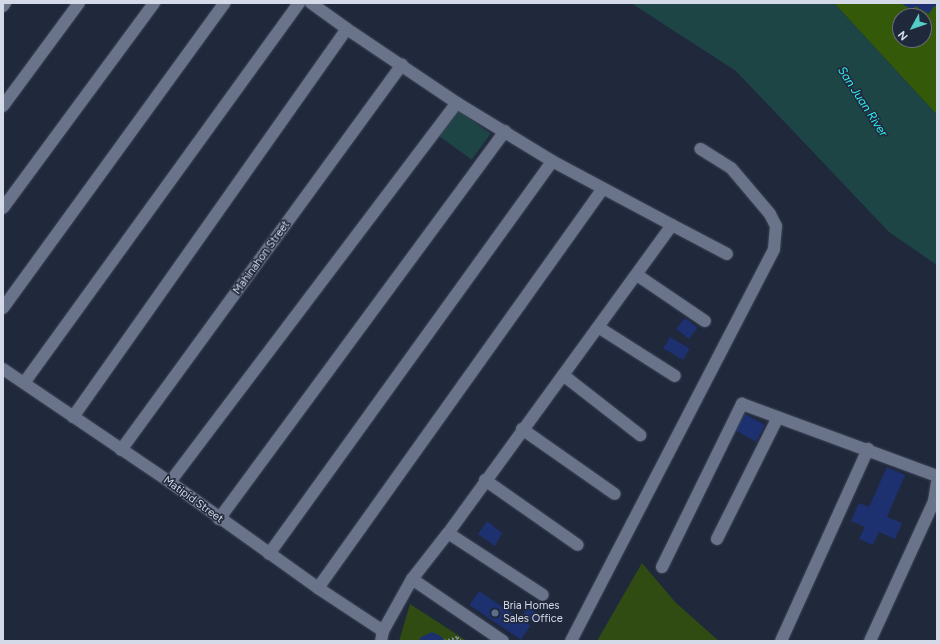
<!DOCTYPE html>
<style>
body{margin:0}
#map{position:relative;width:940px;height:644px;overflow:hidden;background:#20283c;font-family:Figtree,sans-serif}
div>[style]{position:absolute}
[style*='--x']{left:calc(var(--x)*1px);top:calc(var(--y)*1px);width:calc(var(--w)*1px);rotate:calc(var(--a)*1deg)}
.green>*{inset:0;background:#304c13}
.forest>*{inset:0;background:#345909}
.water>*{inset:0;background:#1e4546;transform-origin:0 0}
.building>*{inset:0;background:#1d3170;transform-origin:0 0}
.path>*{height:2.5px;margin-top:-1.25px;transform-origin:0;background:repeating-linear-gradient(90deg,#7b8292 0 2px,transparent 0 4px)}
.roads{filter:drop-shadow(0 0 1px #3e4555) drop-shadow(0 0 1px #3e4555)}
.minor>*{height:12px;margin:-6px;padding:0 6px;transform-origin:6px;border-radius:6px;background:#69738a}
.dots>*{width:11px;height:11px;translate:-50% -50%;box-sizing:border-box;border:2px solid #20283c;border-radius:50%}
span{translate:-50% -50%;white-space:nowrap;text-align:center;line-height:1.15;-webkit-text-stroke:3px #20283c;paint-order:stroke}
.street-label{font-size:11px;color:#d4dae7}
.poi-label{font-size:11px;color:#d4dae7}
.left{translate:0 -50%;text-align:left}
.water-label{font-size:12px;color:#2ceff1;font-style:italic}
.frame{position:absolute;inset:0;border:4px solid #d4dae7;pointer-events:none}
.north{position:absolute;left:892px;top:8px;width:40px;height:40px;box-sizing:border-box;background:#20283c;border:1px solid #686f80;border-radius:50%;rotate:230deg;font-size:11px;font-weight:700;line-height:16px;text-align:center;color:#d4dae7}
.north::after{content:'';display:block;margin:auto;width:14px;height:18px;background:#54cdc7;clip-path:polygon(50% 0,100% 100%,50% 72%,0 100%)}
</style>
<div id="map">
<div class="green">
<i style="clip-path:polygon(642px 563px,676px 603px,719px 641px,597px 641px)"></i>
<i style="clip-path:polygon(410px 604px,467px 641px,399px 641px)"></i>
</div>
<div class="forest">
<i style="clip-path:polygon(evenodd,834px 3px,937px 3px,937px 115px,834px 3px,900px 16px,924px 16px,924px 40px,900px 40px,900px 16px)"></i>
</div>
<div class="water">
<i style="clip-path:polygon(631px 3px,834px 3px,937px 115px,937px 265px,889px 232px,736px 71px)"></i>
<i style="left:455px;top:108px;width:44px;height:32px;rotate:36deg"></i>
</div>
<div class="building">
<i style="clip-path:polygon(901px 3px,937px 3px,937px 7px,934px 6px,929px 14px,915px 6px,912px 10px)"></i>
<i style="left:685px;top:318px;width:16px;height:14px;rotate:38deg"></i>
<i style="left:670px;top:337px;width:23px;height:13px;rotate:31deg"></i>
<i style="left:745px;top:414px;width:23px;height:19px;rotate:29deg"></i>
<i style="clip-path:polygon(887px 467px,905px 475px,887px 517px,902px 523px,895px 539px,879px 532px,873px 545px,859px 539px,865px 527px,851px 521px,859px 503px,869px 507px)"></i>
<i style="clip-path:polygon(487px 521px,502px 533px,495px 546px,478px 534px)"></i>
<i style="left:479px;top:591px;width:62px;height:17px;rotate:34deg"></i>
<i style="clip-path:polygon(527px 607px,540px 615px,534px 623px,523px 615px)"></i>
<i style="clip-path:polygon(432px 632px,441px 636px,444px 641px,419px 641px,421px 637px)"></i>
</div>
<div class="path">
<i style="--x:444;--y:641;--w:14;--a:-17"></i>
<i style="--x:457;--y:637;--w:6;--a:45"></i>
</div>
<div class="roads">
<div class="minor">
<i style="--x:311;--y:3;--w:44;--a:35.8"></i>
<i style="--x:347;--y:29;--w:133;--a:33.9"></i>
<i style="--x:457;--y:103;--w:111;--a:31.4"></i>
<i style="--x:552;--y:161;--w:136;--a:28.1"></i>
<i style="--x:672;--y:225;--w:381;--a:126"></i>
<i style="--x:448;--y:533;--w:58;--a:128"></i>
<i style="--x:412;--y:579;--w:60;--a:119.1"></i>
<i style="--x:383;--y:631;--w:10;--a:101"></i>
<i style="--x:3;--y:6;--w:4;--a:-56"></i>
<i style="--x:3;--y:106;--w:128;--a:-53.6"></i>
<i style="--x:3;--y:208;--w:255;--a:-53.6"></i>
<i style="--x:672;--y:225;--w:62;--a:27.8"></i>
<i style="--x:637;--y:275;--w:82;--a:34.1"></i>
<i style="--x:3;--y:308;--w:377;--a:-54"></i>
<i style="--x:598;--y:327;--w:91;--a:32.5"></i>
<i style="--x:3;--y:369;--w:202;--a:34.1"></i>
<i style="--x:170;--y:482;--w:182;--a:35.6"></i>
<i style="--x:318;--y:588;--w:78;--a:33.5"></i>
<i style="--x:563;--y:375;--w:98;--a:37.9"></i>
<i style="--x:24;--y:383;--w:469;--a:-54.1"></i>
<i style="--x:73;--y:417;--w:475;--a:-54.8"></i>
<i style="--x:522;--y:429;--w:113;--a:35"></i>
<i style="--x:121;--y:450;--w:477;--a:-53.9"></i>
<i style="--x:485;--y:480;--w:113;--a:35"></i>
<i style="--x:170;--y:482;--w:475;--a:-52.9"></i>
<i style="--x:219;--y:519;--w:482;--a:-53.6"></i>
<i style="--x:448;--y:533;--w:113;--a:33.1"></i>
<i style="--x:717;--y:539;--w:136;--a:-63.4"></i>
<i style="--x:269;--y:554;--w:484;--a:-54.2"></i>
<i style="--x:662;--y:567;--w:182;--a:-63.9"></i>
<i style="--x:742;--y:404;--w:208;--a:20.3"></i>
<i style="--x:412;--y:579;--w:110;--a:34.3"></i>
<i style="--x:318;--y:588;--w:490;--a:-54.5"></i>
<i style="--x:571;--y:641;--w:441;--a:-62.6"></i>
<i style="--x:774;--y:249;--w:23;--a:-85"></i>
<i style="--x:776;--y:226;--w:13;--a:-117"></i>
<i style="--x:770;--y:214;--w:60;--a:-130.3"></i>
<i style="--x:731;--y:168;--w:36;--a:-148"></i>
<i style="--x:781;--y:641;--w:211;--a:-65.6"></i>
<i style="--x:870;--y:641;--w:154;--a:-65.4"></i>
<i style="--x:934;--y:501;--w:18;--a:-81"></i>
</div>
</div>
<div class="dots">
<i style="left:495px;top:613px;background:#5c6f8a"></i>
</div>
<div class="street-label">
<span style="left:262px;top:258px;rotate:-54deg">Mahinahon Street</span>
<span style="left:193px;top:500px;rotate:36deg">Matipid Street</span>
</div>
<div class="poi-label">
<span class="left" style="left:503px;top:613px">Bria Homes<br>Sales Office</span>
</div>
<div class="water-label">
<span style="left:862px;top:102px;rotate:57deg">San Juan River</span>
</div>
<div class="frame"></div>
<div class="north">N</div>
</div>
